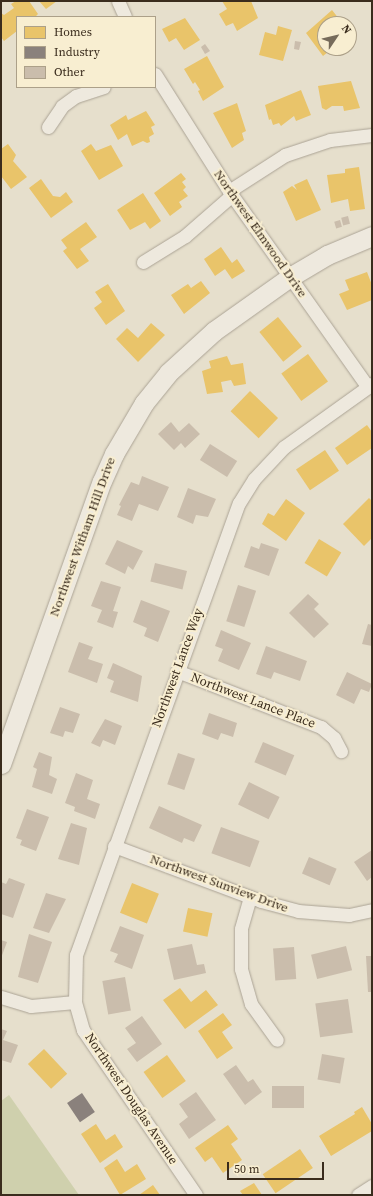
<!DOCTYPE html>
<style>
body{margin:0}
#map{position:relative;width:373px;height:1196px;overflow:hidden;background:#e6dfcc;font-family:"Source Serif 4",serif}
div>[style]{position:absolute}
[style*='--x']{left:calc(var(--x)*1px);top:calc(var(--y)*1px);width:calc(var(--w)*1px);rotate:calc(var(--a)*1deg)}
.cemetery>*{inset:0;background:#cfd0ad}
.homes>*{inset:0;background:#e9c46a;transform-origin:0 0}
.industry>*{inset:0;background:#8a817c;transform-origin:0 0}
.building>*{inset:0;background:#cabdac;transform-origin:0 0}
.roads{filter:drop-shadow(0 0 1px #aba395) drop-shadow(0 0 1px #aba395)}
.street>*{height:13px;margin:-6.5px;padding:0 6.5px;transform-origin:6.5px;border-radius:6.5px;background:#eee9de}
.secondary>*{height:19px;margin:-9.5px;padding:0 9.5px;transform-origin:9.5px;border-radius:9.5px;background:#eee9de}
span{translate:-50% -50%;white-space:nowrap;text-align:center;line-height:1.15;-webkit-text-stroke:4px #f8eed1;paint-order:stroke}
.street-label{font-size:13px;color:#3a2c1d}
.frame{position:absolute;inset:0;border:2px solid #3a2c1d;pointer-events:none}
.legend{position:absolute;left:16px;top:16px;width:140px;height:72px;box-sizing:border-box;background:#f8eed1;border:1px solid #aca089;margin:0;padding:5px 7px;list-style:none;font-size:12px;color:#3a2c1d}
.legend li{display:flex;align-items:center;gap:8px;height:20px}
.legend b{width:20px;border:1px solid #aca089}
.north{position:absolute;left:317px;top:16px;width:40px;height:40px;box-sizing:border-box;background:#f8eed1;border:1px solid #aca089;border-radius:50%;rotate:55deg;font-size:11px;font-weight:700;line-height:16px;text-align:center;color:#3a2c1d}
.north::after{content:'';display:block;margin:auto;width:14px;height:18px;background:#766b5a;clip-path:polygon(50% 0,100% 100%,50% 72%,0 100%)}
.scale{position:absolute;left:227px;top:1162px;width:97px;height:18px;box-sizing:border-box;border:2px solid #3a2c1d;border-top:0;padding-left:5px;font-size:12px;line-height:14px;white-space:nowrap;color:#3a2c1d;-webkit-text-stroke:3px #f8eed1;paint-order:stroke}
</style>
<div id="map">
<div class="cemetery">
<i style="clip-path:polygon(9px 1095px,79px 1195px,1px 1195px,1px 1101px)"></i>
</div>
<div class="homes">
<i style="clip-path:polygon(16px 1px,29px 1px,38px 14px,35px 17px,17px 17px,17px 31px,4px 41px,1px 37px,1px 13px,4px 15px,14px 8px,11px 4px)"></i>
<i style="clip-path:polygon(39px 1px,57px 1px,46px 9px)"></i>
<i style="clip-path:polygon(222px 1px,251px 1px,258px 18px,237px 31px,233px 23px,226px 26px,219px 14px,227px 9px)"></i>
<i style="clip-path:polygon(332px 10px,343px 24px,325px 24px,325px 48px,333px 48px,323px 56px,306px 33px)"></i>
<i style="clip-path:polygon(185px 18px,200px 40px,184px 50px,176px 38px,169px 42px,162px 29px)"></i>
<i style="clip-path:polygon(278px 26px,292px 30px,283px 61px,259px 55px,265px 32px,276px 35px)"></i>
<i style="clip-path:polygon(207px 56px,224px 87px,203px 101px,198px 91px,200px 90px,195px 82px,193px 84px,184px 69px)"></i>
<i style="clip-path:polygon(351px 81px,360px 108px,344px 111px,343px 106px,332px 106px,326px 110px,322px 108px,318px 86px)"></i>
<i style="clip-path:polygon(301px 90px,311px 115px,296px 121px,294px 116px,281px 126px,279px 123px,273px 125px,271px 119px,269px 120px,265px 105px)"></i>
<i style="clip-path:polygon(237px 103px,246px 131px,242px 133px,244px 140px,232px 148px,213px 113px)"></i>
<i style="clip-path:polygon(146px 111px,155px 125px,151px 127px,154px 134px,149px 137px,150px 142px,147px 143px,143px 141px,132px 146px,127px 134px,118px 140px,110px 125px,126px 115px,128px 120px)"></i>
<i style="clip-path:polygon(8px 144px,16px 155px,13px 161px,27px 177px,11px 189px,1px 176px,1px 149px)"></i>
<i style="clip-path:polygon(91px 144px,96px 151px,111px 145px,123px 166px,99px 180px,81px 151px)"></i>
<i style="clip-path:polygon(359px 167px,365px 209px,350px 211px,348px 199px,331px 203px,327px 175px,345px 173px,345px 169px)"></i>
<i style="clip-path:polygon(181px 173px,186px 179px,182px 182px,186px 187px,183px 190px,188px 196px,179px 202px,182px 207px,170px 216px,154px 193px)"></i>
<i style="clip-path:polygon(41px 179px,53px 196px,60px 197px,66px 192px,73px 202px,51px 218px,29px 188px)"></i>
<i style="clip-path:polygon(307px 179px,321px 210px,296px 221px,283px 192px,292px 186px,297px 190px,294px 185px)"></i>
<i style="clip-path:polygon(143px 193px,161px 221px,150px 229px,145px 222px,130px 230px,117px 210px)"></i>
<i style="clip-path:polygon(86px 222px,97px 237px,80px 249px,89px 261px,77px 269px,63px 251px,67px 248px,61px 240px)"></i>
<i style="clip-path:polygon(221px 247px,232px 263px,237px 259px,245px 271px,232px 279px,225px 269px,215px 276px,204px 259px)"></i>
<i style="clip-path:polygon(367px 272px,372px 285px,372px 300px,347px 310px,339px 294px,349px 290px,345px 280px)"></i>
<i style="clip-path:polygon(201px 281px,210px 293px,184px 314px,171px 295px,188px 284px,191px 288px)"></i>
<i style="clip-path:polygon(108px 284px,125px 311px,106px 325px,94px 308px,102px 302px,95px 292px)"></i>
<i style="left:278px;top:317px;width:38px;height:24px;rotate:51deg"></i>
<i style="clip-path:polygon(151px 323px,165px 335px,138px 362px,116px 339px,127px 328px,138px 338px)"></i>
<i style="left:308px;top:354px;width:34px;height:33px;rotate:54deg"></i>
<i style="clip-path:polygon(227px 356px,231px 365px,243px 363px,246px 384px,234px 386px,231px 380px,221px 382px,223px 392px,207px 394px,202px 371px,211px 368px,209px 361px)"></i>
<i style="left:250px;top:391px;width:39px;height:28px;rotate:44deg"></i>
<i style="clip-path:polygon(367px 425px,372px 432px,372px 448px,347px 465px,335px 448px)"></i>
<i style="left:325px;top:450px;width:25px;height:35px;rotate:56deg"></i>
<i style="clip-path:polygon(369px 498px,372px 501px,372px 538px,364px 546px,343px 524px)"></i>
<i style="clip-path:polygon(286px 499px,305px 513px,286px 541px,262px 524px,268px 513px,274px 516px)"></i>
<i style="left:319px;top:539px;width:26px;height:28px;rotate:31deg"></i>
<i style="left:132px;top:883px;width:29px;height:32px;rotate:22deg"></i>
<i style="left:188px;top:908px;width:25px;height:24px;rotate:12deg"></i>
<i style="clip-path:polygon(180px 988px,191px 1002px,206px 990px,218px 1005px,185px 1029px,163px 1000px)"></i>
<i style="clip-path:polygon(223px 1013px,232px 1025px,222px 1032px,233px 1048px,217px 1059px,198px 1031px)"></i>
<i style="left:44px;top:1049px;width:34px;height:22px;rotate:47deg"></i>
<i style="left:167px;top:1055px;width:32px;height:29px;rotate:54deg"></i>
<i style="clip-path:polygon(362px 1107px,372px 1124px,372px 1131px,331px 1156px,319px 1136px,355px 1114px,354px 1112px)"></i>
<i style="clip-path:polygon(96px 1124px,106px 1140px,115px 1134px,123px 1147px,100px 1163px,81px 1134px)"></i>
<i style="clip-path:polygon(228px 1125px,238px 1139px,231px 1144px,242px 1160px,223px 1173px,212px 1157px,205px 1162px,195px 1148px)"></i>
<i style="left:300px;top:1149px;width:23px;height:45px;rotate:56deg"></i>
<i style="clip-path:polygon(117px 1159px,125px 1172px,137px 1164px,146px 1179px,120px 1195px,104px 1168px)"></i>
<i style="clip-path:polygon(254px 1183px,262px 1195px,243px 1195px,240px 1191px)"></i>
<i style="clip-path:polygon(153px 1185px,160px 1195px,139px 1195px)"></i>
</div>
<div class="industry">
<i style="left:82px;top:1093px;width:23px;height:18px;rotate:56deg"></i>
</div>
<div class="building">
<i style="clip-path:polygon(295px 41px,301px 42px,299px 50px,294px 49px)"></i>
<i style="clip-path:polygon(205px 44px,210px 51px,205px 54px,201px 47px)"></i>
<i style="left:348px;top:216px;width:8px;height:7px;rotate:76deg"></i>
<i style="left:340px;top:220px;width:7px;height:6px;rotate:74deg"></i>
<i style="clip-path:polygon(171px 422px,179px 432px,189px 423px,200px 434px,185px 448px,181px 443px,174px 450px,158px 434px)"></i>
<i style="left:210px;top:444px;width:32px;height:19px;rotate:32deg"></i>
<i style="clip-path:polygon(142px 476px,169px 487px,158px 511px,139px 504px,132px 521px,117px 515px,121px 506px,119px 505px,131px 482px,139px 485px)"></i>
<i style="clip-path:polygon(188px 488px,216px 499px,208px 517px,196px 515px,193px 524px,177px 517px)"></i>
<i style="clip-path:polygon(117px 540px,143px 551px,133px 570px,128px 566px,125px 574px,105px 564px)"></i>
<i style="clip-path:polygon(261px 543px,279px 549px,269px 576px,244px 567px,251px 546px,259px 549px)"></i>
<i style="left:155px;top:563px;width:33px;height:19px;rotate:14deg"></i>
<i style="clip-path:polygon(101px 581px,121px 587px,113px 611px,118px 612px,113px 628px,97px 622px,102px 610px,91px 606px)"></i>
<i style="left:238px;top:585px;width:19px;height:38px;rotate:18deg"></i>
<i style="clip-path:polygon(308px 594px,319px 604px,314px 609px,329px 624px,314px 638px,289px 613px)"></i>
<i style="clip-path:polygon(141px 600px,170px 611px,158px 642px,144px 636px,147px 628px,133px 622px)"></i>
<i style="clip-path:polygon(368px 624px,372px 625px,372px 646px,362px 644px)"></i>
<i style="clip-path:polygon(221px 630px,251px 643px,239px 670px,218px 661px,223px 649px,215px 646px)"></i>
<i style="clip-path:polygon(79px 642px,93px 647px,88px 659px,103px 664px,97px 683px,68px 672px)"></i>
<i style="clip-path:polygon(266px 646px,307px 661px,300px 681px,274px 672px,271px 679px,256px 674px)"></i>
<i style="clip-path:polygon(113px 663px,142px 676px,138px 702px,110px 692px,114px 681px,107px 678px)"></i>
<i style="clip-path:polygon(347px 672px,372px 684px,369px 692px,361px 689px,354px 704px,336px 695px)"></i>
<i style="clip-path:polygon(60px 707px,80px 714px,73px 733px,65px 731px,63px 737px,50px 733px)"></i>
<i style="clip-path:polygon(209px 713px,237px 723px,233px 737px,221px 733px,218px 740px,202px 734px)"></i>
<i style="clip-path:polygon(105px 719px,122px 726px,115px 745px,103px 740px,100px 747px,91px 743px)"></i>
<i style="left:263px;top:742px;width:34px;height:22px;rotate:23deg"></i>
<i style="clip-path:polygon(39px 752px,52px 757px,49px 775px,57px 779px,52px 794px,32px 787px,37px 769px,33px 767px)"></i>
<i style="left:178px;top:753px;width:18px;height:33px;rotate:19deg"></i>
<i style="clip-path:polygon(76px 773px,93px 780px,87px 799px,100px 804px,95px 819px,74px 811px,75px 807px,65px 803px)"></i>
<i style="left:249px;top:782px;width:34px;height:25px;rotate:26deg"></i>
<i style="clip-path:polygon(159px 806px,202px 825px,194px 842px,184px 838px,182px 843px,149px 828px)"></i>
<i style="clip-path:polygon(27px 809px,49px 817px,36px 851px,20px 845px,22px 840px,16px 838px)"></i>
<i style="clip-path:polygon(71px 823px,87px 828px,79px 865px,58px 859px)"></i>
<i style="left:221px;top:827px;width:41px;height:28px;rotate:20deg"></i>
<i style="clip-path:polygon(372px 850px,372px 877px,367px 881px,354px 862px)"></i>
<i style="left:309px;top:857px;width:30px;height:18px;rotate:23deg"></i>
<i style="clip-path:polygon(9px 878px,25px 884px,13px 918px,1px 914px,1px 882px,6px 884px)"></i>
<i style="clip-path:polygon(46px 893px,66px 899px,49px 933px,33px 928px)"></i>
<i style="clip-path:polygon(120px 926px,144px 935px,132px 969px,114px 962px,118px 954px,110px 951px)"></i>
<i style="clip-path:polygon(29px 934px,52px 942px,38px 983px,18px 977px)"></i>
<i style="clip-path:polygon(1px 940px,7px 942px,1px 958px)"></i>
<i style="clip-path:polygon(192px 944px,197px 965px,204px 964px,206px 973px,174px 980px,167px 949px)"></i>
<i style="left:346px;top:946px;width:25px;height:36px;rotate:76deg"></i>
<i style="left:294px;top:947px;width:32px;height:21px;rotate:86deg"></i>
<i style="clip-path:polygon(366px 956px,372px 956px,372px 992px,368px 992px)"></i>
<i style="left:125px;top:977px;width:34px;height:23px;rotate:80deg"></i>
<i style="left:348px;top:999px;width:34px;height:33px;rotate:82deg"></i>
<i style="clip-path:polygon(142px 1016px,162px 1044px,137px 1062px,127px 1049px,136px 1043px,125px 1028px)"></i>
<i style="clip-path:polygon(1px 1029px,7px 1031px,3px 1040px,18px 1045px,11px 1063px,1px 1060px)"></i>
<i style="left:322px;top:1054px;width:23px;height:26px;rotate:10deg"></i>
<i style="clip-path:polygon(236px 1065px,248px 1082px,253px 1079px,262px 1092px,245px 1105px,223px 1074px)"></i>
<i style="left:272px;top:1086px;width:32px;height:22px"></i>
<i style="clip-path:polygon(196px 1092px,216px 1120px,189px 1139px,179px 1124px,188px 1117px,179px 1104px)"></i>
</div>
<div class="roads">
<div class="street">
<i style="--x:118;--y:1;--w:17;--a:66"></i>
<i style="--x:155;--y:74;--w:138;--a:57.7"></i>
<i style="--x:229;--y:191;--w:240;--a:54.7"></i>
<i style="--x:48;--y:127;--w:25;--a:-56"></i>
<i style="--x:62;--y:106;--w:17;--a:-36"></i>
<i style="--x:76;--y:96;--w:29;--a:-18"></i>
<i style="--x:229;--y:191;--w:67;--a:-32.7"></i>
<i style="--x:285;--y:155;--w:47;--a:-18.4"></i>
<i style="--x:330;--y:140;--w:42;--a:-6.8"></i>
<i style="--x:143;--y:262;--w:49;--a:-31.8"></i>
<i style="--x:185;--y:236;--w:62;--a:-41.1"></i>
<i style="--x:177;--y:671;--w:155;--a:21.3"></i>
<i style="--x:321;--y:727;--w:17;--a:40"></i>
<i style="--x:334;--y:738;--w:15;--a:62"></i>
<i style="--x:114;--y:846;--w:157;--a:20.5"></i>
<i style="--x:261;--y:901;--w:38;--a:15"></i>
<i style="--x:298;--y:911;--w:51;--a:4.5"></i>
<i style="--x:349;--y:915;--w:24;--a:-12"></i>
<i style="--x:250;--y:897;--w:33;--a:106"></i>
<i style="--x:241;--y:929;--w:40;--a:90"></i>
<i style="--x:241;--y:969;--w:36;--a:74"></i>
<i style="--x:251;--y:1004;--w:44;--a:54.2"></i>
<i style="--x:1;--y:997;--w:31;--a:17"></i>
<i style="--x:31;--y:1006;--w:44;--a:-5.2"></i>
<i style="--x:196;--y:1195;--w:200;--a:-124.4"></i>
<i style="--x:83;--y:1030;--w:29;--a:-106"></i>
<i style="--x:75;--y:1002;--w:47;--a:-88.8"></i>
<i style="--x:76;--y:955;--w:480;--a:-70.2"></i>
<i style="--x:239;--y:503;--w:28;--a:-58"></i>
<i style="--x:254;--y:479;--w:44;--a:-46.8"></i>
<i style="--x:284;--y:447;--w:108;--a:-35.6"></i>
<i style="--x:358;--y:1195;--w:17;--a:-33"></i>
</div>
<div class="secondary">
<i style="--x:1;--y:764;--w:300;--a:-70.4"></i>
<i style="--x:102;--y:481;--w:30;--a:-66"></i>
<i style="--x:114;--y:454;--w:59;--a:-59.5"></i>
<i style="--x:144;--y:403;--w:38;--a:-51"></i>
<i style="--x:168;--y:373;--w:62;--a:-42.4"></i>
<i style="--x:214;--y:331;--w:93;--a:-35.4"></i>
<i style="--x:290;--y:277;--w:43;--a:-30.7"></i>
<i style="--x:327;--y:255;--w:49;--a:-22.9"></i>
</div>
</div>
<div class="street-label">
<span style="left:260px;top:234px;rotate:55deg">Northwest Elmwood Drive</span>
<span style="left:83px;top:537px;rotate:-70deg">Northwest Witham Hill Drive</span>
<span style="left:178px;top:668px;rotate:-70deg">Northwest Lance Way</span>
<span style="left:253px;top:701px;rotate:21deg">Northwest Lance Place</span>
<span style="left:219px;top:884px;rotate:20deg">Northwest Sunview Drive</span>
<span style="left:131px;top:1099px;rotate:56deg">Northwest Douglas Avenue</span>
</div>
<div class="frame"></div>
<ul class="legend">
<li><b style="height:11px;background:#e9c46a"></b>Homes</li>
<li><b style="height:11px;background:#8a817c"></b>Industry</li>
<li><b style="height:11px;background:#cabdac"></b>Other</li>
</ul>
<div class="north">N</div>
<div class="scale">50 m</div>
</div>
